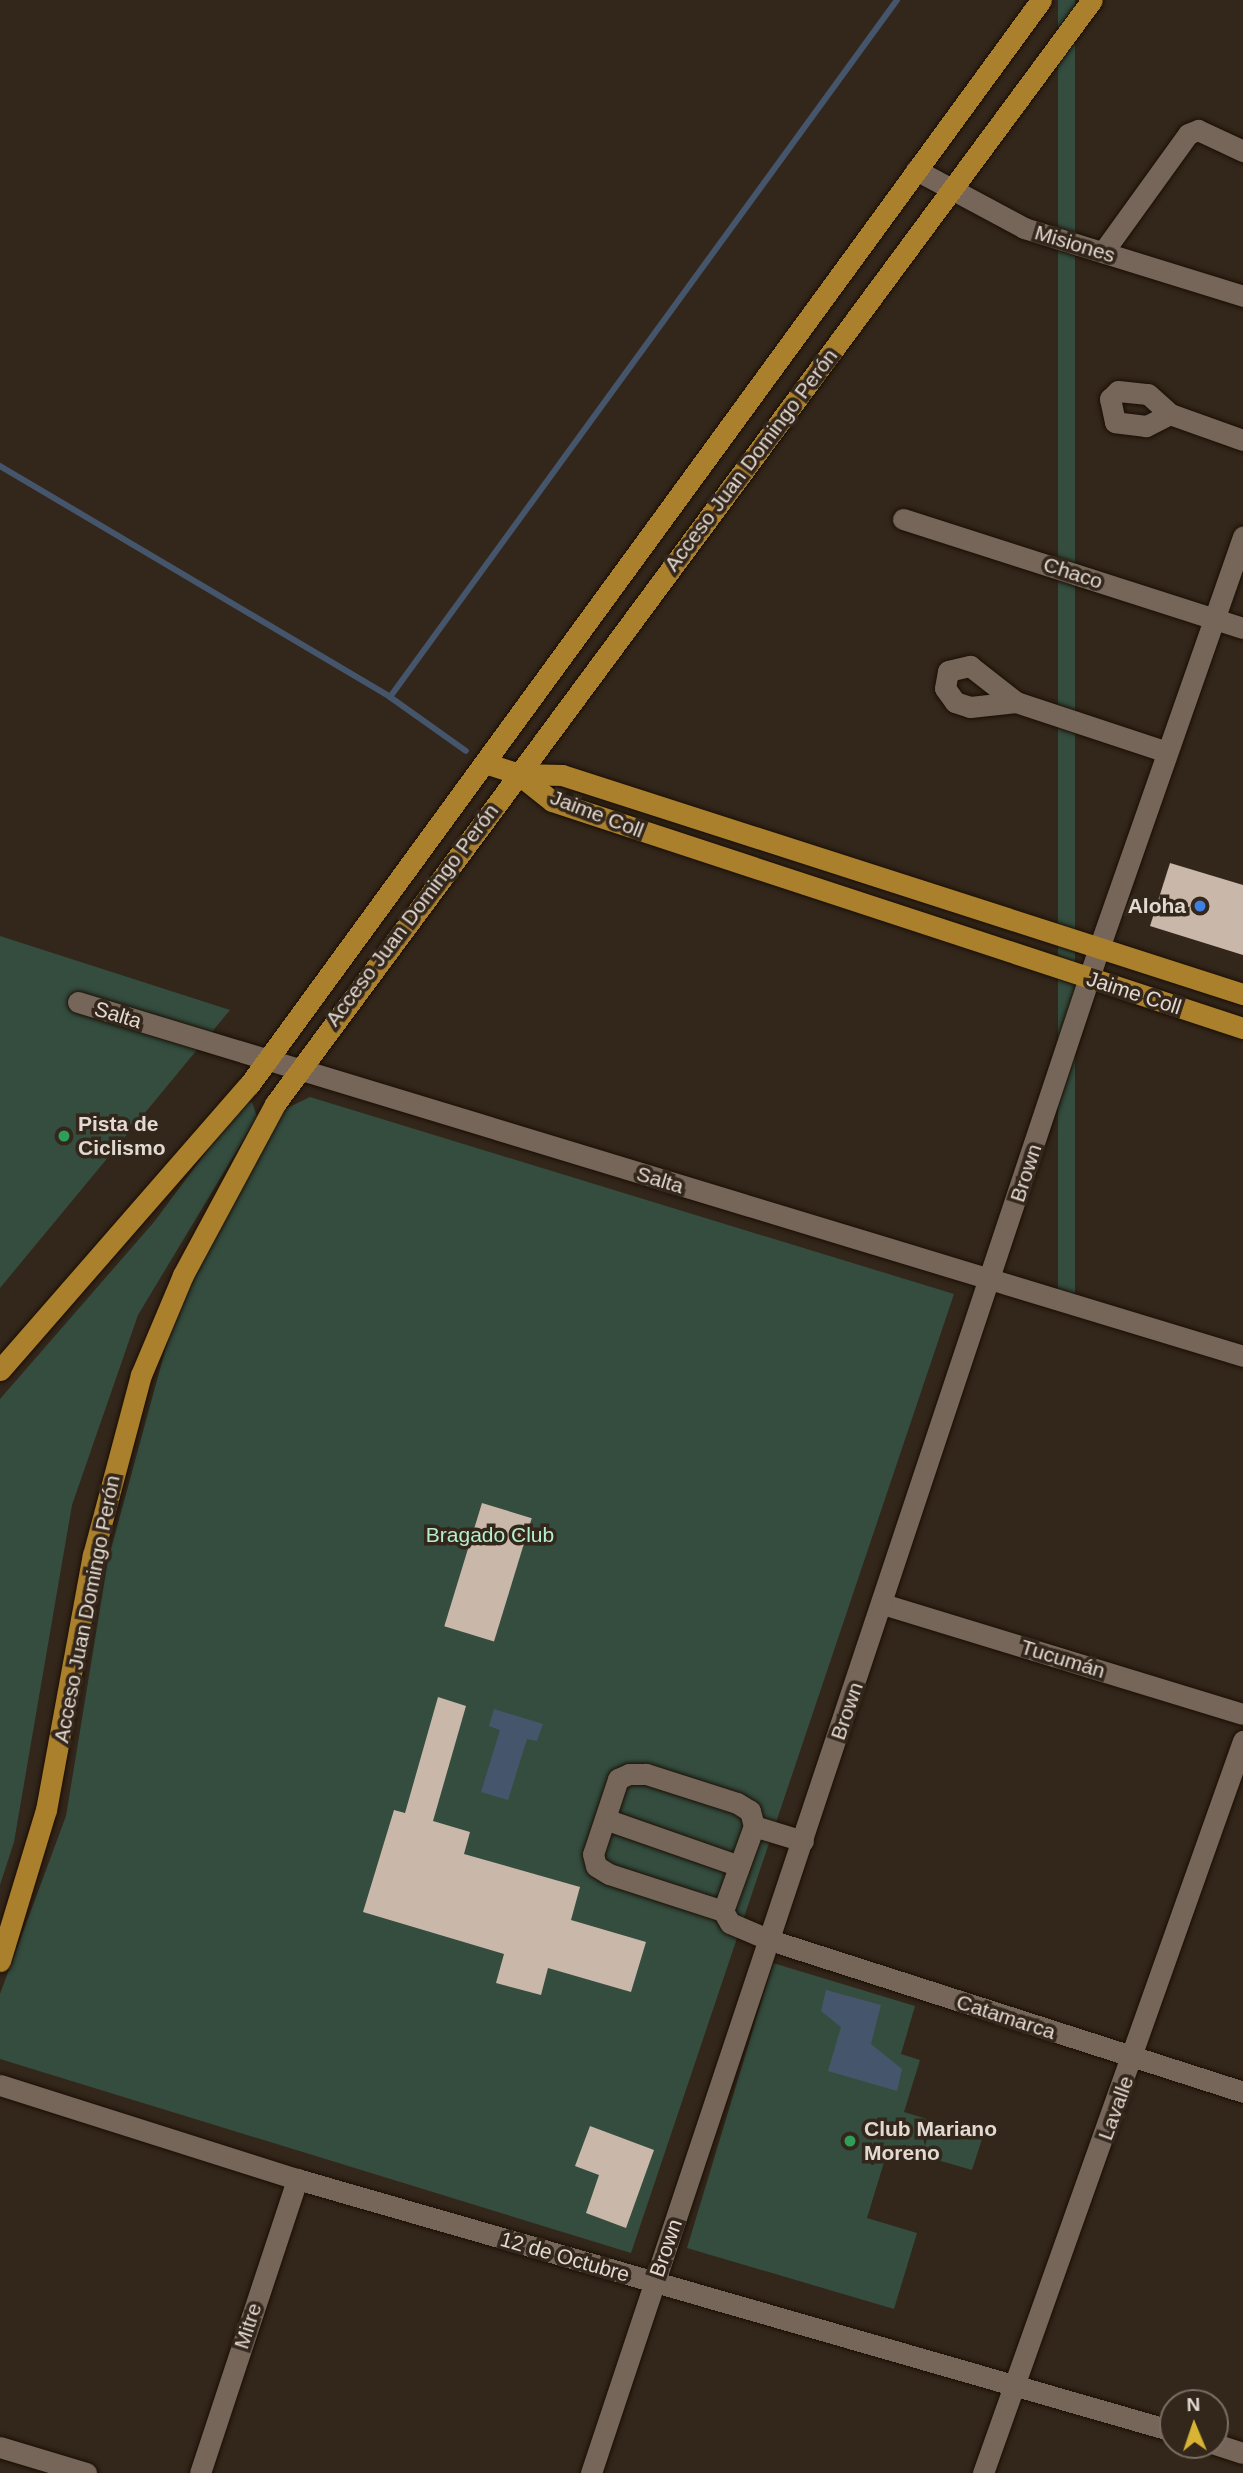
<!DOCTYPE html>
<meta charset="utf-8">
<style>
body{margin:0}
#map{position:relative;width:1243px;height:2473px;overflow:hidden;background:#33261a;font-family:Helvetica,sans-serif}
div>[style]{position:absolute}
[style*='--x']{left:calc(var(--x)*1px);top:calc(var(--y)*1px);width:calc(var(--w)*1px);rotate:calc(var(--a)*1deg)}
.green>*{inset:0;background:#344d3f;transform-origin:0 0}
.water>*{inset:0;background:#45566c}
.stream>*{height:6px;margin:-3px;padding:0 3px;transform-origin:3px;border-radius:3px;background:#45566c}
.building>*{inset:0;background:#c9b8a9;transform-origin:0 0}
.roads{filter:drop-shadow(0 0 2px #1a0f05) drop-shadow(0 0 2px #1a0f05)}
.minor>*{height:21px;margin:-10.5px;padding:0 10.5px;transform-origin:10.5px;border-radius:10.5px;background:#756659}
.major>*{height:21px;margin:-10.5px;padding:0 10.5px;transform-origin:10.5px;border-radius:10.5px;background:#ab802c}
.dots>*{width:19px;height:19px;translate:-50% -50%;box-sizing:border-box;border:4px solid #33261a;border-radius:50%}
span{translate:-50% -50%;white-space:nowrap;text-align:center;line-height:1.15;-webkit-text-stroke:7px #33261a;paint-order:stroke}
.street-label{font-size:21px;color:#e2d9d2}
.poi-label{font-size:21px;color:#e2d9d2;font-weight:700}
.right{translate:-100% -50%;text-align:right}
.left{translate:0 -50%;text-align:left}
.park-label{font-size:21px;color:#b5eece}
.north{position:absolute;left:1159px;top:2389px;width:70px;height:70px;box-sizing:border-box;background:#33261a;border:2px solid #796e64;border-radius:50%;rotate:358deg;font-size:19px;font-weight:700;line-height:28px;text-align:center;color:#e2d9d2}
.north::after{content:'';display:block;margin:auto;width:24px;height:32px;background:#d8b434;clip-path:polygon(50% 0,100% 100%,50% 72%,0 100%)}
</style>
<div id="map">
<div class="green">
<i style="left:1058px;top:0;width:17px;height:1293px"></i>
<i style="clip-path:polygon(0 936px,230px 1010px,0 1288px)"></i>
<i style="clip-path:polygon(310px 1097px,954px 1294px,631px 2253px,0 2059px,0 1994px,66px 1816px,108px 1560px,175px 1314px,283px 1110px)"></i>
<i style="clip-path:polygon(252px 1102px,257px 1117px,138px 1315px,72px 1505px,14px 1842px,0 1885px,0 1399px,154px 1222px,242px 1104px)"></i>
<i style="clip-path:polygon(773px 1963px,915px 2006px,901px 2054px,920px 2060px,904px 2112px,983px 2136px,972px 2170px,889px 2146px,867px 2218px,917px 2233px,894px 2309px,687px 2248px)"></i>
</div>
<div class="water">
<i style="clip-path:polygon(494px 1709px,543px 1724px,537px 1741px,527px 1739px,508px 1800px,481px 1792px,500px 1730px,489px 1726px)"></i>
<i style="clip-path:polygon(826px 1990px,881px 2005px,871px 2044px,902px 2069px,897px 2091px,828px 2071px,841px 2027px,821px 2011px)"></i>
</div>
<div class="stream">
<i style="--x:0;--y:466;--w:453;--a:30.6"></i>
<i style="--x:390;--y:697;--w:93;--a:35.4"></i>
<i style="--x:390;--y:697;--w:862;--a:-53.97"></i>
</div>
<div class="building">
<i style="clip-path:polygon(1170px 863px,1243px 885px,1243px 955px,1150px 926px)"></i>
<i style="left:482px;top:1503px;width:52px;height:129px;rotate:17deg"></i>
<i style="clip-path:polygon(438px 1697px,466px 1706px,433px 1821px,470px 1832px,464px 1854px,580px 1887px,571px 1920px,646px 1942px,631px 1992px,548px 1968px,541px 1995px,496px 1983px,504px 1954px,363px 1912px,394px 1810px,405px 1813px)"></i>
<i style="clip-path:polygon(590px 2126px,654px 2150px,626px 2228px,586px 2213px,599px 2175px,575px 2166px)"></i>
</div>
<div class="roads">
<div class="minor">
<i style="--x:916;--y:170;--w:123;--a:28.2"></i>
<i style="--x:1024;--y:228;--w:229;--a:17.2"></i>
<i style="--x:1103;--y:252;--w:145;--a:-54.2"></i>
<i style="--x:1188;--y:134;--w:11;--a:-22"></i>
<i style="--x:1198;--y:130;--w:50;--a:25"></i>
<i style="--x:1170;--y:414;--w:27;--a:153"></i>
<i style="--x:1146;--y:426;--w:31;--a:-173"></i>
<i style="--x:1115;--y:422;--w:24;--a:-102"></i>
<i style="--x:1110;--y:399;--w:11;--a:-45"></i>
<i style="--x:1118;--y:391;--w:30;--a:6"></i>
<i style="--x:1148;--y:394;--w:30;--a:42"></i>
<i style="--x:1170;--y:414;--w:77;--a:19.6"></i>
<i style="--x:903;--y:519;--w:357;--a:17.8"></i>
<i style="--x:1016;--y:702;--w:46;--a:173.8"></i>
<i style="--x:970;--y:707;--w:16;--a:-162"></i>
<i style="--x:955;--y:702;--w:17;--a:-126"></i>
<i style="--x:945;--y:688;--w:17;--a:-80"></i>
<i style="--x:948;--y:671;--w:23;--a:-13"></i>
<i style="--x:970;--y:666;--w:58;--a:38"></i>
<i style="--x:1016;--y:702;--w:159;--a:18.3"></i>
<i style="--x:78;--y:1002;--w:1218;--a:16.9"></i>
<i style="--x:883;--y:1604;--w:376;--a:17"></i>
<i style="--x:605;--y:1819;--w:142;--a:19.3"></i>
<i style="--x:803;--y:1841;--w:51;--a:-163"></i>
<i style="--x:754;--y:1826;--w:16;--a:-105"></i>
<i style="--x:750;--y:1811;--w:15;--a:-148"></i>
<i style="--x:737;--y:1803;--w:96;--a:-162.3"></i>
<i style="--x:646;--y:1774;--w:17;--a:180"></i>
<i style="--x:629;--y:1774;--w:12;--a:156"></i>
<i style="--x:618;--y:1779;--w:79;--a:108.4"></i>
<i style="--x:593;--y:1854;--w:12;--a:76"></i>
<i style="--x:596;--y:1866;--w:15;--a:32"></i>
<i style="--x:609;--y:1874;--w:120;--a:18"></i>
<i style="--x:723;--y:1911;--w:14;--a:60"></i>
<i style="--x:730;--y:1923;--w:43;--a:23"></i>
<i style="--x:770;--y:1940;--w:497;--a:17.8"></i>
<i style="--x:723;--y:1911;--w:90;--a:-70"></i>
<i style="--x:0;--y:2085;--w:312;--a:17.6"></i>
<i style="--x:297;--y:2179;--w:912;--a:16.05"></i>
<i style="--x:1215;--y:2444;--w:29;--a:18"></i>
<i style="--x:0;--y:2447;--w:90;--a:16.8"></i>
<i style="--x:200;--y:2473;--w:310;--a:-71.7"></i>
<i style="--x:591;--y:2473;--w:1607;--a:-71.58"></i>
<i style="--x:1099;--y:948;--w:436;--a:-70.7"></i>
<i style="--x:983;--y:2473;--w:777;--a:-70.45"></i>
</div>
<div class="major">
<i style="--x:485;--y:763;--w:35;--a:18"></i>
<i style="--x:518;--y:774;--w:44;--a:1.3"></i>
<i style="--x:562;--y:775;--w:715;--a:17.83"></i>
<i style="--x:518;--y:774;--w:43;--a:38.5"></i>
<i style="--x:552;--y:801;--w:727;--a:18.19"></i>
<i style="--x:0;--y:1370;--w:378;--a:-48.9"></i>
<i style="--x:249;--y:1085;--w:1343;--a:-53.87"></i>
<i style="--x:0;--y:1961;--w:158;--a:-73.1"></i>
<i style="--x:46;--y:1810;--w:259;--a:-79.6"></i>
<i style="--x:93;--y:1555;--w:186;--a:-75.1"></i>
<i style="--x:141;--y:1375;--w:108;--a:-67.2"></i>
<i style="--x:183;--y:1275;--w:194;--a:-61.7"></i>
<i style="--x:275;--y:1104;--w:1373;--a:-53.5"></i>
</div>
</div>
<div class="dots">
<i style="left:1200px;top:906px;background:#3f7fe0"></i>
<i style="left:64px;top:1136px;background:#2e9e5b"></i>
<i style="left:850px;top:2141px;background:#2e9e5b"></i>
</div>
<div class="street-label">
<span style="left:1075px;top:244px;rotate:17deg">Misiones</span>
<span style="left:751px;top:460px;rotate:-53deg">Acceso Juan Domingo Perón</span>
<span style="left:1073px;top:573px;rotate:18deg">Chaco</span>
<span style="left:597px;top:814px;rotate:21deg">Jaime Coll</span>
<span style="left:412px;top:915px;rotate:-53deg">Acceso Juan Domingo Perón</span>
<span style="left:1134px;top:993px;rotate:18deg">Jaime Coll</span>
<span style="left:118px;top:1015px;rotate:17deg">Salta</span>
<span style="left:1026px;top:1173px;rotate:-72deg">Brown</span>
<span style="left:660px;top:1180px;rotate:17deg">Salta</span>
<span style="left:87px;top:1609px;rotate:-79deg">Acceso Juan Domingo Perón</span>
<span style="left:1063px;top:1659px;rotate:17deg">Tucumán</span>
<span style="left:847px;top:1711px;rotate:-71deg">Brown</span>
<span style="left:1006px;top:2017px;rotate:18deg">Catamarca</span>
<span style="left:1116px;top:2108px;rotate:-70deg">Lavalle</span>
<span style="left:666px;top:2248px;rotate:-71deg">Brown</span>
<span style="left:565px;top:2257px;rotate:16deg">12 de Octubre</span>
<span style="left:248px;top:2326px;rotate:-72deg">Mitre</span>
</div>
<div class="poi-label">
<span class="right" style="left:1186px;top:906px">Aloha</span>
<span class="left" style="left:78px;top:1136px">Pista de<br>Ciclismo</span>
<span class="left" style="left:864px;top:2141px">Club Mariano<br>Moreno</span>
</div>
<div class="park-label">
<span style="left:490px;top:1535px">Bragado Club</span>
</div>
<div class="north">N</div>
</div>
